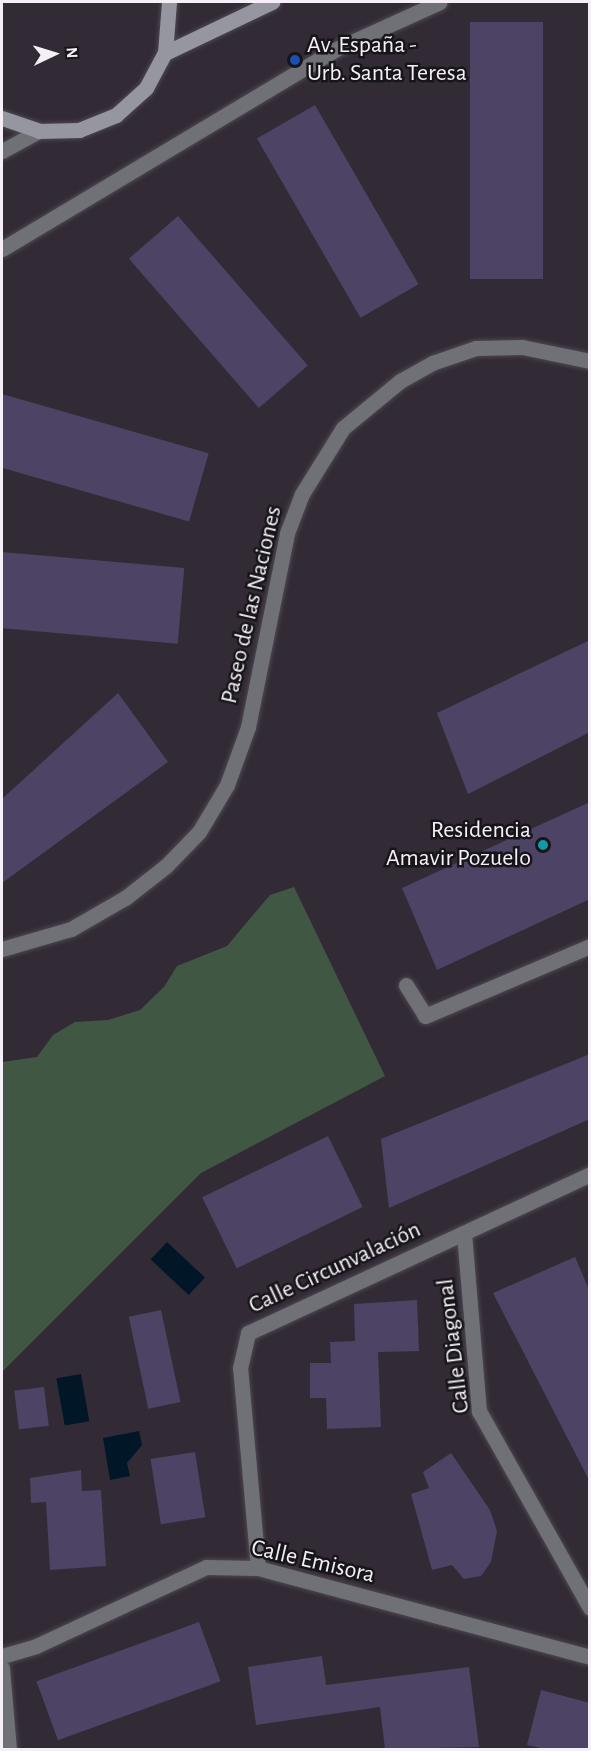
<!DOCTYPE html>
<meta charset="utf-8">
<style>
body{margin:0}
#map{position:relative;width:591px;height:1751px;overflow:hidden;background:#322b36;font-family:"Alegreya Sans",sans-serif}
div>[style]{position:absolute}
[style*='--x']{left:calc(var(--x)*1px);top:calc(var(--y)*1px);width:calc(var(--w)*1px);rotate:calc(var(--a)*1deg)}
.green>*{inset:0;background:#405743}
.water>*{inset:0;background:#011727;transform-origin:0 0}
.building>*{inset:0;background:#4d4364;transform-origin:0 0}
.roads{filter:drop-shadow(0 0 2px #4d4751) drop-shadow(0 0 2px #4d4751)}
.service>*{height:15px;margin:-7.5px;padding:0 7.5px;transform-origin:7.5px;border-radius:7.5px;background:#707077}
.minor>*{height:15px;margin:-7.5px;padding:0 7.5px;transform-origin:7.5px;border-radius:7.5px;background:#707077}
.secondary>*{height:15px;margin:-7.5px;padding:0 7.5px;transform-origin:7.5px;border-radius:7.5px;background:#9696a0}
.dots>*{width:16px;height:16px;translate:-50% -50%;box-sizing:border-box;border:3px solid #18151a;border-radius:50%}
span{translate:-50% -50%;white-space:nowrap;text-align:center;line-height:1.15;-webkit-text-stroke:5px #18151a;paint-order:stroke}
.poi-label{font-size:24px;color:#f5f0f8}
.left{translate:0 -50%;text-align:left}
.right{translate:-100% -50%;text-align:right}
.street-label{font-size:24px;color:#f5f0f8}
.frame{position:absolute;inset:0;border:3px solid #f5f0f8;pointer-events:none}
.north{position:absolute;left:24px;top:24px;width:60px;height:60px;-webkit-text-stroke:4px #18151a;paint-order:stroke;rotate:86deg;font-size:16px;font-weight:700;line-height:24px;text-align:center;color:#f5f0f8}
.north::after{content:'';display:block;margin:auto;width:21px;height:27px;background:#f5f0f8;clip-path:polygon(50% 0,100% 100%,50% 72%,0 100%)}
</style>
<div id="map">
<div class="green">
<i style="clip-path:polygon(294px 887px,385px 1076px,201px 1173px,2px 1372px,2px 1062px,37px 1057px,53px 1035px,75px 1022px,108px 1020px,140px 1010px,164px 987px,177px 966px,227px 946px,270px 895px)"></i>
</div>
<div class="water">
<i style="left:167px;top:1242px;width:52px;height:24px;rotate:43deg"></i>
<i style="left:81px;top:1374px;width:48px;height:25px;rotate:80deg"></i>
<i style="clip-path:polygon(139px 1431px,142px 1445px,127px 1463px,130px 1476px,110px 1480px,103px 1438px)"></i>
</div>
<div class="building">
<i style="left:543px;top:22px;width:257px;height:73px;rotate:90deg"></i>
<i style="left:315px;top:105px;width:207px;height:67px;rotate:60deg"></i>
<i style="left:178px;top:216px;width:198px;height:65px;rotate:49deg"></i>
<i style="left:2px;top:394px;width:215px;height:71px;rotate:16deg"></i>
<i style="left:2px;top:552px;width:183px;height:76px;rotate:5deg"></i>
<i style="clip-path:polygon(590px 640px,590px 732px,468px 794px,437px 713px)"></i>
<i style="clip-path:polygon(118px 693px,168px 762px,2px 883px,2px 799px)"></i>
<i style="clip-path:polygon(590px 802px,590px 899px,437px 970px,402px 888px)"></i>
<i style="clip-path:polygon(590px 1054px,590px 1119px,389px 1208px,381px 1139px)"></i>
<i style="left:328px;top:1136px;width:79px;height:140px;rotate:64deg"></i>
<i style="clip-path:polygon(575px 1257px,590px 1292px,590px 1482px,493px 1293px)"></i>
<i style="clip-path:polygon(417px 1300px,419px 1351px,378px 1352px,381px 1427px,327px 1429px,326px 1398px,310px 1398px,310px 1363px,331px 1363px,330px 1342px,355px 1341px,354px 1304px)"></i>
<i style="left:161px;top:1310px;width:94px;height:33px;rotate:78deg"></i>
<i style="left:44px;top:1387px;width:39px;height:30px;rotate:83deg"></i>
<i style="left:195px;top:1452px;width:66px;height:45px;rotate:81deg"></i>
<i style="clip-path:polygon(451px 1453px,490px 1510px,497px 1531px,491px 1562px,481px 1576px,464px 1579px,452px 1565px,432px 1570px,411px 1494px,429px 1488px,423px 1472px)"></i>
<i style="clip-path:polygon(81px 1470px,82px 1491px,101px 1490px,106px 1566px,50px 1570px,46px 1502px,31px 1503px,30px 1478px)"></i>
<i style="left:199px;top:1622px;width:63px;height:173px;rotate:70deg"></i>
<i style="clip-path:polygon(322px 1656px,326px 1685px,469px 1667px,479px 1747px,385px 1749px,380px 1707px,256px 1725px,248px 1667px)"></i>
<i style="clip-path:polygon(541px 1690px,590px 1703px,590px 1749px,545px 1749px,527px 1745px)"></i>
</div>
<div class="roads">
<div class="service">
<i style="--x:2;--y:249;--w:387;--a:-30.9"></i>
<i style="--x:334;--y:50;--w:116;--a:-24.4"></i>
<i style="--x:406;--y:985;--w:36;--a:58"></i>
<i style="--x:425;--y:1016;--w:179;--a:-23"></i>
</div>
<div class="minor">
<i style="--x:2;--y:151;--w:42;--a:-28.4"></i>
<i style="--x:2;--y:949;--w:72;--a:-16.2"></i>
<i style="--x:71;--y:929;--w:62;--a:-29.9"></i>
<i style="--x:125;--y:898;--w:52;--a:-38"></i>
<i style="--x:166;--y:866;--w:47;--a:-45.9"></i>
<i style="--x:199;--y:832;--w:55;--a:-59.2"></i>
<i style="--x:227;--y:785;--w:62;--a:-70.1"></i>
<i style="--x:248;--y:727;--w:198;--a:-78.6"></i>
<i style="--x:287;--y:533;--w:42;--a:-69"></i>
<i style="--x:302;--y:494;--w:78;--a:-58.2"></i>
<i style="--x:343;--y:428;--w:74;--a:-39.5"></i>
<i style="--x:400;--y:381;--w:37;--a:-29"></i>
<i style="--x:432;--y:363;--w:46;--a:-18.8"></i>
<i style="--x:476;--y:348;--w:46;--a:-1.2"></i>
<i style="--x:522;--y:347;--w:69;--a:11.6"></i>
<i style="--x:464;--y:1233;--w:179;--a:85.2"></i>
<i style="--x:479;--y:1411;--w:226;--a:60.6"></i>
<i style="--x:258;--y:1568;--w:201;--a:-95.1"></i>
<i style="--x:240;--y:1368;--w:36;--a:-77"></i>
<i style="--x:248;--y:1333;--w:377;--a:-24.9"></i>
<i style="--x:2;--y:1656;--w:35;--a:-16"></i>
<i style="--x:36;--y:1646;--w:187;--a:-24.9"></i>
<i style="--x:206;--y:1567;--w:52;--a:1.1"></i>
<i style="--x:258;--y:1568;--w:344;--a:15"></i>
<i style="--x:2;--y:1668;--w:82;--a:85.1"></i>
</div>
<div class="secondary">
<i style="--x:165;--y:53;--w:119;--a:-25.5"></i>
<i style="--x:2;--y:118;--w:39;--a:19"></i>
<i style="--x:39;--y:131;--w:40;--a:-1.4"></i>
<i style="--x:79;--y:130;--w:40;--a:-22"></i>
<i style="--x:116;--y:115;--w:40;--a:-42"></i>
<i style="--x:146;--y:88;--w:40;--a:-62"></i>
<i style="--x:165;--y:53;--w:51;--a:-85.5"></i>
</div>
</div>
<div class="dots">
<i style="left:295px;top:60px;background:#1a4fb4"></i>
<i style="left:543px;top:845px;background:#0f9aa8"></i>
</div>
<div class="poi-label">
<span class="left" style="left:307px;top:60px">Av. España -<br>Urb. Santa Teresa</span>
<span class="right" style="left:531px;top:845px">Residencia<br>Amavir Pozuelo</span>
</div>
<div class="street-label">
<span style="left:252px;top:605px;rotate:-77deg">Paseo de las Naciones</span>
<span style="left:335px;top:1268px;rotate:-25deg">Calle Circunvalación</span>
<span style="left:454px;top:1346px;rotate:-97deg">Calle Diagonal</span>
<span style="left:313px;top:1562px;rotate:13deg">Calle Emisora</span>
</div>
<div class="frame"></div>
<div class="north">N</div>
</div>
